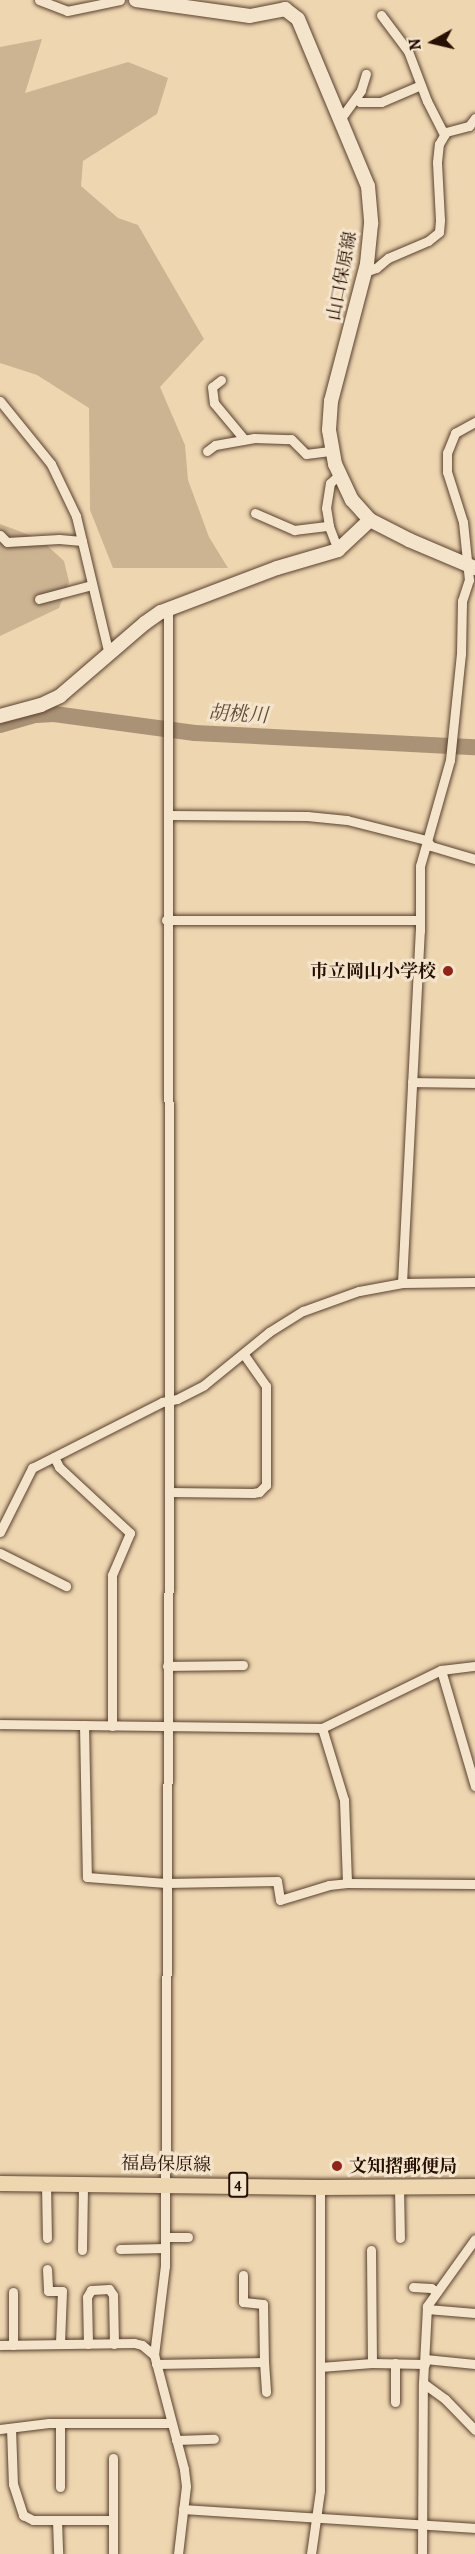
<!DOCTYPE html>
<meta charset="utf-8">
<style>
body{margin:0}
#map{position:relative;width:475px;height:2554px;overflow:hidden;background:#eed6b1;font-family:Alegreya,"Noto Serif JP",serif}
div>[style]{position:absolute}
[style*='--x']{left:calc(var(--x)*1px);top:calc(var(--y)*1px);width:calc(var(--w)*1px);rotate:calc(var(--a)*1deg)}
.green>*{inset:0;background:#ccb493}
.river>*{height:16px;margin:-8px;padding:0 8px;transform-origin:8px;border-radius:8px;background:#aa9276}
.roads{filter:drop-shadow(0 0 2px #59412e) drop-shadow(0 0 2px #59412e)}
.street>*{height:9px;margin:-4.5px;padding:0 4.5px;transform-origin:4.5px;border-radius:4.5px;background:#f4e4cc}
.secondary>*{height:14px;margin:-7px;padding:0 7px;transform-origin:7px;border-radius:7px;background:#f4e4cc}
.primary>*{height:15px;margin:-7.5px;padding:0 7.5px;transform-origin:7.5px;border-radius:7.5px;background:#eed6b1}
.dots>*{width:16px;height:16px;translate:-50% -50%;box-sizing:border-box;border:3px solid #f4e4cc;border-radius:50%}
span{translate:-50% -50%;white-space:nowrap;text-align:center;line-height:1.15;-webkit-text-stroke:6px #f4e4cc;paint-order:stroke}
.shield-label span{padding:2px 4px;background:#f4e4cc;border:2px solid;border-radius:4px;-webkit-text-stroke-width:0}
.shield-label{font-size:16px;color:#270f03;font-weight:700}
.street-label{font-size:18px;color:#270f03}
.poi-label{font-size:18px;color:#270f03;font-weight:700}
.right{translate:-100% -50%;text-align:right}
.left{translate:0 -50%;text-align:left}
.water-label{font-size:20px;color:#624a37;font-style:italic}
.north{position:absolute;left:403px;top:12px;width:60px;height:60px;-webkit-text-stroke:4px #f4e4cc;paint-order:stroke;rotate:262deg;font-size:16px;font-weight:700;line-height:24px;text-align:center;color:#270f03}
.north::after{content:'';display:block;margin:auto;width:21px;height:27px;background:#270f03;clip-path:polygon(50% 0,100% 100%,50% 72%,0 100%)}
</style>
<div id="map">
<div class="green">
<i style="clip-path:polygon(42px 39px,25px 93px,128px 62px,168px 78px,157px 114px,83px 161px,81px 186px,118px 218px,138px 225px,204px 339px,160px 387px,185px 445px,188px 480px,209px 537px,228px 568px,113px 568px,90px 510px,89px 408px,37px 375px,0 363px,0 47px)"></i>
<i style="clip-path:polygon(0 524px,40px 539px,64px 561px,69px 582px,59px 608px,0 636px)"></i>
</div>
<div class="river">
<i style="--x:0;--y:725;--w:37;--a:-16"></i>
<i style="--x:36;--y:715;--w:18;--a:-3"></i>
<i style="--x:54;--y:714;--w:142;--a:7.7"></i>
<i style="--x:195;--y:733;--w:280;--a:2.9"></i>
</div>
<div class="roads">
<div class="street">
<i style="--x:39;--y:0;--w:30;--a:21"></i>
<i style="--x:67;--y:11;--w:54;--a:-11.7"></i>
<i style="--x:381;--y:15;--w:45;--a:53.1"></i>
<i style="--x:408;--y:51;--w:53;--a:69.2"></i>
<i style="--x:427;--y:101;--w:38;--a:63"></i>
<i style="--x:356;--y:99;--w:5;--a:37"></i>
<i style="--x:360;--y:102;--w:21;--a:0"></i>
<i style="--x:381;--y:102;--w:43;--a:-23"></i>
<i style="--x:341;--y:118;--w:34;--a:-54"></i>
<i style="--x:361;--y:90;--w:17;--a:-73"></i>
<i style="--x:365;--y:272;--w:12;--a:-20"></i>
<i style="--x:376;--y:268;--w:16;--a:-40"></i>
<i style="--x:388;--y:258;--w:43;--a:-23"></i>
<i style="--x:428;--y:241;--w:14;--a:-39"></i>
<i style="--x:439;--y:232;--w:12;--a:-85"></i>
<i style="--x:440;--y:220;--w:58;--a:-93"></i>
<i style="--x:437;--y:162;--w:18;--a:-84"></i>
<i style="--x:439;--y:144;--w:14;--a:-60"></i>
<i style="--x:446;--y:132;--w:24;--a:-15"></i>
<i style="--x:469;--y:126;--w:10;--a:-53"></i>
<i style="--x:221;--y:380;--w:11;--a:142"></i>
<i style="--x:212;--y:387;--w:16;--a:83"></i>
<i style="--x:214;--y:403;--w:47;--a:50.2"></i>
<i style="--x:0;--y:401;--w:81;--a:51"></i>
<i style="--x:51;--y:464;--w:58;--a:64.3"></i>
<i style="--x:76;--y:516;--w:143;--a:76.6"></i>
<i style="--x:207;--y:451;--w:10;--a:-37"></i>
<i style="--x:215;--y:445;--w:40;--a:-10"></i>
<i style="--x:254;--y:438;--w:37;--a:2"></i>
<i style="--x:291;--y:439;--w:21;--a:45"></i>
<i style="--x:306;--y:454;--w:26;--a:-7"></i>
<i style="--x:255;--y:513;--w:43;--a:23.6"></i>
<i style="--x:294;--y:530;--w:35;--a:-7"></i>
<i style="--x:0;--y:535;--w:10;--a:45"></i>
<i style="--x:7;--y:542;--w:52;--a:-3.3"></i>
<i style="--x:59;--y:539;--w:23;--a:5"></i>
<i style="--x:338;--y:550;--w:26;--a:-111"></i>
<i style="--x:329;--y:526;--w:18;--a:-99"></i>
<i style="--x:326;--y:508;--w:25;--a:-81"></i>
<i style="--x:330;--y:483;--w:12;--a:-42"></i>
<i style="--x:39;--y:599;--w:55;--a:-14.8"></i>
<i style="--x:168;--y:609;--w:883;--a:89.94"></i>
<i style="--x:168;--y:815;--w:139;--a:0.4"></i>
<i style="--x:307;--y:816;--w:40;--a:5.7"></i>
<i style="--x:347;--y:820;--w:81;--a:14.2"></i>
<i style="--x:426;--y:840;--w:8;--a:50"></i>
<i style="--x:431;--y:846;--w:46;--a:16.5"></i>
<i style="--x:166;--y:920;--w:254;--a:0"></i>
<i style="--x:412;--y:1082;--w:63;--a:0.9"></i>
<i style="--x:402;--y:1283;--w:352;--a:-87.1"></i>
<i style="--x:420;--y:931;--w:65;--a:-90"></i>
<i style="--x:420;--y:866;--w:110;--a:-74.2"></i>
<i style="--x:450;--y:760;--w:107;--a:-84.1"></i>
<i style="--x:461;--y:654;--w:53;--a:-88.9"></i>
<i style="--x:462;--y:601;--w:22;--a:-72"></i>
<i style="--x:469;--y:580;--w:58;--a:-95.9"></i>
<i style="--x:463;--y:522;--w:52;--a:-107.7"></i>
<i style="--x:447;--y:472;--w:19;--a:-90"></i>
<i style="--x:447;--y:453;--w:22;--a:-68"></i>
<i style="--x:455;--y:433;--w:23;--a:-29"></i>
<i style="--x:54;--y:1457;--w:11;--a:63"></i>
<i style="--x:59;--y:1467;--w:97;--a:42.9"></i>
<i style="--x:130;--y:1533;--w:46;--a:113.2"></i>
<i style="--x:112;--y:1575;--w:151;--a:90"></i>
<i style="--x:0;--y:1532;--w:72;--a:-63.4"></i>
<i style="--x:32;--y:1468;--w:146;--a:-26.9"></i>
<i style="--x:162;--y:1402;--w:15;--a:-11"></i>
<i style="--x:177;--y:1399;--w:30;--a:-27"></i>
<i style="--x:204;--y:1385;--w:84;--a:-39.2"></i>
<i style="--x:269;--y:1332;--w:40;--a:-32"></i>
<i style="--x:303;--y:1311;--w:59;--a:-19.7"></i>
<i style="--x:359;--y:1291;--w:44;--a:-10.5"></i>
<i style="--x:402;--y:1283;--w:73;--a:-0.8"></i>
<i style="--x:0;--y:1553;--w:74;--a:26.6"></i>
<i style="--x:167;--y:1666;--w:76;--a:-0.8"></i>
<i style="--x:441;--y:1670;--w:121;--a:73.7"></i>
<i style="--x:0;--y:1724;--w:322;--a:0.7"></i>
<i style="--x:322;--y:1728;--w:132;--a:-26"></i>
<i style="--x:441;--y:1670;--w:34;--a:-7"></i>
<i style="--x:84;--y:1725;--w:152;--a:88.9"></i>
<i style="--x:87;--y:1877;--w:79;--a:4.3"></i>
<i style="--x:166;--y:1883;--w:111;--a:-1"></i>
<i style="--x:277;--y:1881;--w:19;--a:81"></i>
<i style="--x:280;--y:1900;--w:51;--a:-17"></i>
<i style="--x:329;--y:1885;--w:18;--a:-6"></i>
<i style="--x:347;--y:1883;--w:128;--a:0.4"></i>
<i style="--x:322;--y:1728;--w:75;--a:73"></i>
<i style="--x:344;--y:1800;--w:83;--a:87.9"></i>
<i style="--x:46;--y:2183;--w:55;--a:89"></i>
<i style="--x:399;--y:2187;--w:51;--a:88.9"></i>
<i style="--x:165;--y:2237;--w:23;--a:0"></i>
<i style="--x:120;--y:2249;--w:45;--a:-1.3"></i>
<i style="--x:82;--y:2250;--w:67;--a:-89.1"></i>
<i style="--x:371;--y:2250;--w:113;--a:89.5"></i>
<i style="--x:47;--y:2269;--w:22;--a:87"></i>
<i style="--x:48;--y:2291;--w:14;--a:0"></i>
<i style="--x:62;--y:2291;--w:53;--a:92.2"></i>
<i style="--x:413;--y:2287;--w:18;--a:3"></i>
<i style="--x:431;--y:2288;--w:7;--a:34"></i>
<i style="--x:427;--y:2309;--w:48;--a:4.8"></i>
<i style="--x:88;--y:2344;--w:47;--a:-91.2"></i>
<i style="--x:87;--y:2297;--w:8;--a:-60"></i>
<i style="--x:91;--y:2290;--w:18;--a:-3"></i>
<i style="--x:109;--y:2289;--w:7;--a:56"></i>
<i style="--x:113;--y:2295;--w:49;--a:88.8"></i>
<i style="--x:0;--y:2345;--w:134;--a:-0.9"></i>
<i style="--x:134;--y:2343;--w:8;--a:14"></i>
<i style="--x:142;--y:2345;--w:16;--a:40"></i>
<i style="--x:13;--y:2345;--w:53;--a:-90"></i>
<i style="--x:425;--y:2359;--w:50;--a:5.7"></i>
<i style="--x:264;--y:2362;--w:30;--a:86"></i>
<i style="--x:395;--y:2363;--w:39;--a:90"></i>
<i style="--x:156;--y:2364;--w:108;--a:-1.1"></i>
<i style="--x:264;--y:2362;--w:58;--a:-91"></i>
<i style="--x:263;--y:2304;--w:20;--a:-174"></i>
<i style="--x:243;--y:2302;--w:27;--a:-90"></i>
<i style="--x:320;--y:2367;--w:52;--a:-4.4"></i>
<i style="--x:372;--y:2363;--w:53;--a:1.1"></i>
<i style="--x:423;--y:2383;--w:27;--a:36"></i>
<i style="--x:445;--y:2399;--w:43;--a:45.9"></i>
<i style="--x:11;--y:2428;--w:56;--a:88"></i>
<i style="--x:13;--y:2484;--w:33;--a:72"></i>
<i style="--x:23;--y:2515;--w:11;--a:27"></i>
<i style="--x:33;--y:2520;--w:80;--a:0"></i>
<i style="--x:0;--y:2429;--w:49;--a:-7"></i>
<i style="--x:49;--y:2423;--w:122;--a:0"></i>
<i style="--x:176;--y:2440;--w:38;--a:-2"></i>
<i style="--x:113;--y:2458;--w:96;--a:90"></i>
<i style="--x:60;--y:2487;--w:64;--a:-90"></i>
<i style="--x:183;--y:2509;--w:293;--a:3.7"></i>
<i style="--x:57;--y:2520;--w:34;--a:88"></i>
<i style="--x:178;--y:2554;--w:68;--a:-83.3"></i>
<i style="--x:186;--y:2486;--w:17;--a:-97"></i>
<i style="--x:184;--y:2469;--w:118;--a:-104.7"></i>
<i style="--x:154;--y:2355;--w:90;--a:-83"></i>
<i style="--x:165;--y:2266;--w:774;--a:-89.7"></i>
<i style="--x:169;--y:1492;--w:84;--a:0.7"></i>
<i style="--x:253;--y:1493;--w:6;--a:-9"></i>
<i style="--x:259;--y:1492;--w:10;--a:-45"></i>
<i style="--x:266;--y:1485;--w:99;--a:-90"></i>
<i style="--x:266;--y:1386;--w:39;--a:-125"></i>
<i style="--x:311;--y:2554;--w:64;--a:-81.9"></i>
<i style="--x:320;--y:2491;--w:304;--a:-90"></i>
<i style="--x:422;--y:2554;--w:171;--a:-89.7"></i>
<i style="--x:423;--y:2383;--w:77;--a:-87"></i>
<i style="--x:427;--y:2306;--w:82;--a:-54.4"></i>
</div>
<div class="secondary">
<i style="--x:136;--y:0;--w:115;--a:8"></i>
<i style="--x:250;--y:16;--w:36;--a:-11"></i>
<i style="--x:285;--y:9;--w:16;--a:38"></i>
<i style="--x:298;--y:19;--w:181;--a:67.3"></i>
<i style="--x:368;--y:186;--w:38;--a:85"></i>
<i style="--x:371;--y:224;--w:40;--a:95.7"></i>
<i style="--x:367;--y:264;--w:142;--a:104.7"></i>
<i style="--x:331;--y:401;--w:29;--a:94"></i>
<i style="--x:329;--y:430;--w:35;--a:80"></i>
<i style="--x:335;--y:464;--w:40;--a:65"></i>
<i style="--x:352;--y:500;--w:27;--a:48"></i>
<i style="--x:370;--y:520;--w:44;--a:27.1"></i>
<i style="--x:409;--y:540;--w:72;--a:23"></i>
<i style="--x:0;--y:716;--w:42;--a:-15"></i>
<i style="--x:41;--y:705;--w:21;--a:-25"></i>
<i style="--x:60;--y:696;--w:112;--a:-40.7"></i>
<i style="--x:145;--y:623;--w:19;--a:-35"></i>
<i style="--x:161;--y:612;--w:124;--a:-20.8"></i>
<i style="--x:277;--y:568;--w:64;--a:-16.4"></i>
<i style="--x:338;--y:550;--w:44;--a:-43.2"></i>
</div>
<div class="primary">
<i style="--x:0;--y:2183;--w:320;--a:0.7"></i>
<i style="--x:320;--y:2187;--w:155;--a:-0.4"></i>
</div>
</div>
<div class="dots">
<i style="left:448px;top:971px;background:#8f2418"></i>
<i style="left:337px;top:2166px;background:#8f2418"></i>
</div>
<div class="shield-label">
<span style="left:238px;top:2185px">4</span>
</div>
<div class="street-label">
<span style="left:342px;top:276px;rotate:-79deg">山口保原線</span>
<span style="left:166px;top:2164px;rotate:1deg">福島保原線</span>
</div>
<div class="poi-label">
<span class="right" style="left:436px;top:971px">市立岡山小学校</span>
<span class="left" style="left:349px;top:2166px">文知摺郵便局</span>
</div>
<div class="water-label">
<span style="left:238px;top:714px;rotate:3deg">胡桃川</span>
</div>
<div class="north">N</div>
</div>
